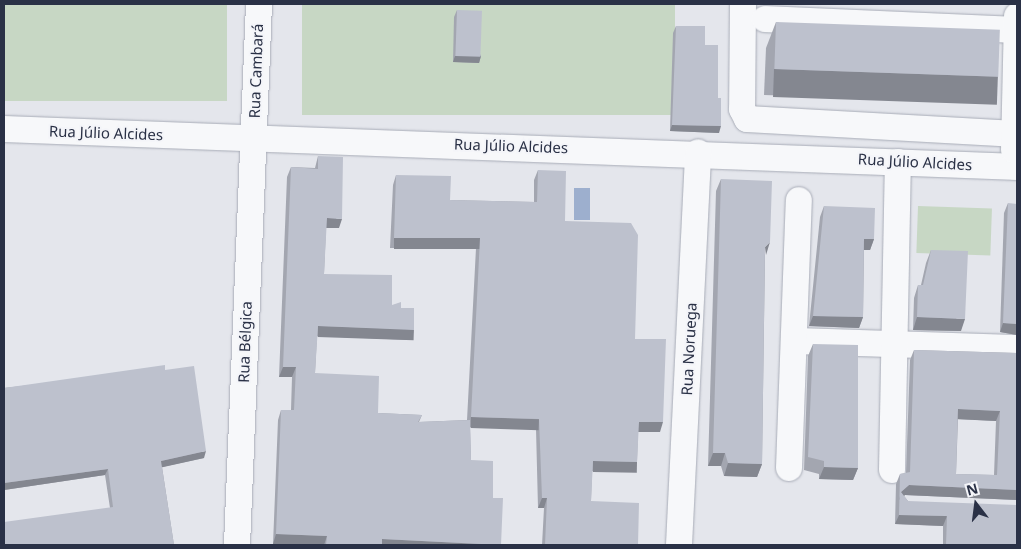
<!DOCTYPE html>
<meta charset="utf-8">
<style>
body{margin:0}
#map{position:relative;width:1021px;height:549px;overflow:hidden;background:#e4e6ec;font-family:"Noto Sans",sans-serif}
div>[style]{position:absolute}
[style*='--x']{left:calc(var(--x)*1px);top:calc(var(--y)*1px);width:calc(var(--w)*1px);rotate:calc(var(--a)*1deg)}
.green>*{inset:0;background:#c7d7c4;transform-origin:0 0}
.water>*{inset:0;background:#9dafce;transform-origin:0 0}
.roads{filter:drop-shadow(0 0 1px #a8acb7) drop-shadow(0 0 1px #a8acb7)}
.street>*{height:26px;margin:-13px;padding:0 13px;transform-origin:13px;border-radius:13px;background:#f7f8fa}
.wall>*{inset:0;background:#a3a6b0}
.shaded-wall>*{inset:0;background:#848790;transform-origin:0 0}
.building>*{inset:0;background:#bdc1cd;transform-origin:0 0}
span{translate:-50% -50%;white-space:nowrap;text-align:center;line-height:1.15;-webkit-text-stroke:4px #f4f5f9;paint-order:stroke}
.street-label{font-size:15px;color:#2a3146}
.frame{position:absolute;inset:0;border:5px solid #2a3146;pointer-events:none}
.north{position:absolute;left:951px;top:479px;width:50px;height:50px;-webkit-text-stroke:4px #f4f5f9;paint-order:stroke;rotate:345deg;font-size:14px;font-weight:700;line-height:20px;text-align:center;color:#2a3146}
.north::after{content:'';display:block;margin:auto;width:18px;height:22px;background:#2a3146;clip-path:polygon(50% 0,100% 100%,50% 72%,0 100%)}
</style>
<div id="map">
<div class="green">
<i style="left:4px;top:4px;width:223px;height:97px"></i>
<i style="left:302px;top:4px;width:373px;height:111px"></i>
<i style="left:918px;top:206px;width:74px;height:47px;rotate:2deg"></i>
</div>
<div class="water">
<i style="left:574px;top:188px;width:16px;height:32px"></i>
</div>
<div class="roads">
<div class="street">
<i style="--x:743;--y:4;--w:105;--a:90.5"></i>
<i style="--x:742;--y:109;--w:11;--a:63"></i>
<i style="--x:747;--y:119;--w:268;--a:3.2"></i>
<i style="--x:765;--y:19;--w:251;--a:2.5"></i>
<i style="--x:4;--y:129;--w:1014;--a:2.15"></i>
<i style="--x:1014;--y:150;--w:134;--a:-88.7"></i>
<i style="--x:794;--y:341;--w:223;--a:1.8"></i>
<i style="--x:789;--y:468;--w:268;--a:-87.9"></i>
<i style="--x:892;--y:470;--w:308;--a:-88.9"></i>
<i style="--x:237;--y:545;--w:541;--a:-87.67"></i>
<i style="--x:679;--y:545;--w:393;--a:-87.2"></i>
</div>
</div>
<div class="wall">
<i style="clip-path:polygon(457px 10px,481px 56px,479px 63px,453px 62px,454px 17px)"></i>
<i style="clip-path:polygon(776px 22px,998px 76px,989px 102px,764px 95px,766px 48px)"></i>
<i style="clip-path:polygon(676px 26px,705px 45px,718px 98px,719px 133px,670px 131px,673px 33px)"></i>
<i style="clip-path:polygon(318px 156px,339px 228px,326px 228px,324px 274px,392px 305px,401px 308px,410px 340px,317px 336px,315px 373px,378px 413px,422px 415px,419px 422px,467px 420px,476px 248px,390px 248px,393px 185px,396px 175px,450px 200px,534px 202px,534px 180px,538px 170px,565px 221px,635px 339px,660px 432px,638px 432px,637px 462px,634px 472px,592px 471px,591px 501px,638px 545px,542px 545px,544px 508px,538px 508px,536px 429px,470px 427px,471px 460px,493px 498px,500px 545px,304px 545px,273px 544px,278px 420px,281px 410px,291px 410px,292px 377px,279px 377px,287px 177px,291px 167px,315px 168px)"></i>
<i style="clip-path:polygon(721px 179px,765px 255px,762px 464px,757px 477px,724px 476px,721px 466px,708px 466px,716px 191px)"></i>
<i style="clip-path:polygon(1008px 203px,1017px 335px,1000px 332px,1004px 213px)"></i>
<i style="clip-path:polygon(824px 206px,874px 239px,870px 250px,864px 250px,863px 317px,859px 328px,809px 326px,820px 217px)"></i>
<i style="clip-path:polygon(931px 250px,961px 331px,913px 330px,914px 298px,918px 285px,921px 285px,926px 263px)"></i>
<i style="clip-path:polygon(813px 344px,858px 468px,853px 480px,819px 479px,819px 474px,804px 470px,808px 356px)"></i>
<i style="clip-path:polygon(evenodd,914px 350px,1017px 353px,1017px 500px,905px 495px,904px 496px,908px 501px,1017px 545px,943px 545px,943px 526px,895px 524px,896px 484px,900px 474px,906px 473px,910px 360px,914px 350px,958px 419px,996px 421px,994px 475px,956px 474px,958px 419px)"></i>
<i style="clip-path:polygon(165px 370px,204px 458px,162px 467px,174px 545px,110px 508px,105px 475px,4px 490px,4px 388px)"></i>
</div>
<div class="shaded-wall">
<i style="clip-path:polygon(455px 56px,481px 56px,479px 63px,453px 62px)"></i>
<i style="left:774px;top:69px;width:224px;height:28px;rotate:2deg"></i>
<i style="clip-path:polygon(672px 125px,721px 126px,719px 133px,670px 131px)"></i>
<i style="clip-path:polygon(327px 218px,342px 219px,339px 228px,323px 228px)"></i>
<i style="left:394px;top:238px;width:86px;height:11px"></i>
<i style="clip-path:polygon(864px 239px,874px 239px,870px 250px,860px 250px)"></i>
<i style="clip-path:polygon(770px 242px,766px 255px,765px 247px)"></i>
<i style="clip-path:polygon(813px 316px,863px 317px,859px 328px,809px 326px)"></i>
<i style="clip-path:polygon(917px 317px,965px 319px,961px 331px,913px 330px)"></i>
<i style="clip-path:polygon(1003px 323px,1017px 324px,1017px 335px,1000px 332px)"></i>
<i style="left:318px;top:326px;width:96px;height:11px;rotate:2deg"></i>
<i style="clip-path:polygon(283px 367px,296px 367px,292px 377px,279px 377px)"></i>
<i style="clip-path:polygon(958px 409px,1000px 411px,996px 421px,954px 419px)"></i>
<i style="left:471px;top:417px;width:68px;height:11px;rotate:2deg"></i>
<i style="clip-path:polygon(639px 422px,663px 422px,660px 432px,635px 432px)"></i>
<i style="clip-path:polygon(206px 451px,204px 458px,159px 468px,161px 461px)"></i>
<i style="clip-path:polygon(713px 453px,725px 453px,721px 466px,708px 466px)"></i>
<i style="left:593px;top:461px;width:44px;height:11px;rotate:1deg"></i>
<i style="clip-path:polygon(728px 463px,762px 464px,757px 477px,724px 476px)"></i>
<i style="clip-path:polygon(824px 467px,858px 468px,853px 480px,819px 479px)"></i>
<i style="clip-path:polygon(108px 469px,105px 475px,4px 490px,4px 483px)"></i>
<i style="clip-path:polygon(909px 485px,1017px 490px,1017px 500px,905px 495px,899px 500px,901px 492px)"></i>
<i style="clip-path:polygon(542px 498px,547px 498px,544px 508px,538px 508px)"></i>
<i style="clip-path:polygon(899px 515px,947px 516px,943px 526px,895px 524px)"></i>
<i style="clip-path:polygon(276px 534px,327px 536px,324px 545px,273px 544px)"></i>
<i style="clip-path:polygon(382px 539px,501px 545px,380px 545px)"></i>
</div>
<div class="building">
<i style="left:457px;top:10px;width:25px;height:46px;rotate:2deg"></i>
<i style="left:776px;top:22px;width:224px;height:47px;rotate:2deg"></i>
<i style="clip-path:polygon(676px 26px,705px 26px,705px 45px,718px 45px,718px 98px,721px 98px,721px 126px,672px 125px)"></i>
<i style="clip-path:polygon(318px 156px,343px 157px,342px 219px,327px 218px,324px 274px,392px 275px,392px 305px,401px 302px,401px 308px,414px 308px,414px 330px,318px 326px,315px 373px,379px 376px,378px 413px,422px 415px,418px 422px,470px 420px,471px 460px,493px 461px,493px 498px,503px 498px,501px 545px,382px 539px,382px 545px,326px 545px,327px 536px,276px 534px,281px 410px,294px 410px,296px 367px,283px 367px,291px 167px,318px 169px)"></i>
<i style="clip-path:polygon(538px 170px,566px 171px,565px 221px,631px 223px,638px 235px,635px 339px,666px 339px,663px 422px,639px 422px,637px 462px,593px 461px,591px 501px,639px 503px,638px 545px,545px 545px,547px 498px,542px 498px,539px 419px,471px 417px,480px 238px,394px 238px,396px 175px,451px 176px,450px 200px,537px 202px)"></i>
<i style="clip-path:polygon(721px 179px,772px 181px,770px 242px,765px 247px,762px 464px,728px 463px,725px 453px,713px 453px)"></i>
<i style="clip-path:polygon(1008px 203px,1017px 204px,1017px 324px,1003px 323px)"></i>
<i style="clip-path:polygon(824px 206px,875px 208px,874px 239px,864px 239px,863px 317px,813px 316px)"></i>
<i style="clip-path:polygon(931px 250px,968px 251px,965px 319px,917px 317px,918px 285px,923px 285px)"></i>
<i style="clip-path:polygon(813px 344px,858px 345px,858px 468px,824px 467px,824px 461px,808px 457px)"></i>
<i style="clip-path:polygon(evenodd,914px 350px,1017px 353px,1017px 490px,909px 485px,901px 492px,908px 501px,1017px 505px,1017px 545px,946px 545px,947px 516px,899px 515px,900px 474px,910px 472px,914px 350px,958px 409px,1000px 411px,997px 475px,956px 474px,958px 409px)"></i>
<i style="clip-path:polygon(165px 365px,165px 370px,194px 366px,206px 451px,161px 461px,174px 545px,4px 545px,4px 522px,113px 507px,108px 469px,4px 483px,4px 388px)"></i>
</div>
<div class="street-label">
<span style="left:256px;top:71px;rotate:-88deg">Rua Cambará</span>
<span style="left:106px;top:133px;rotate:2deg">Rua Júlio Alcides</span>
<span style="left:511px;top:146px;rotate:2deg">Rua Júlio Alcides</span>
<span style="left:915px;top:162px;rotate:3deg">Rua Júlio Alcides</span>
<span style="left:245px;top:342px;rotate:-88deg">Rua Bélgica</span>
<span style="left:689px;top:349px;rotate:-87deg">Rua Noruega</span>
</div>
<div class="frame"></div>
<div class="north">N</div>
</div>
